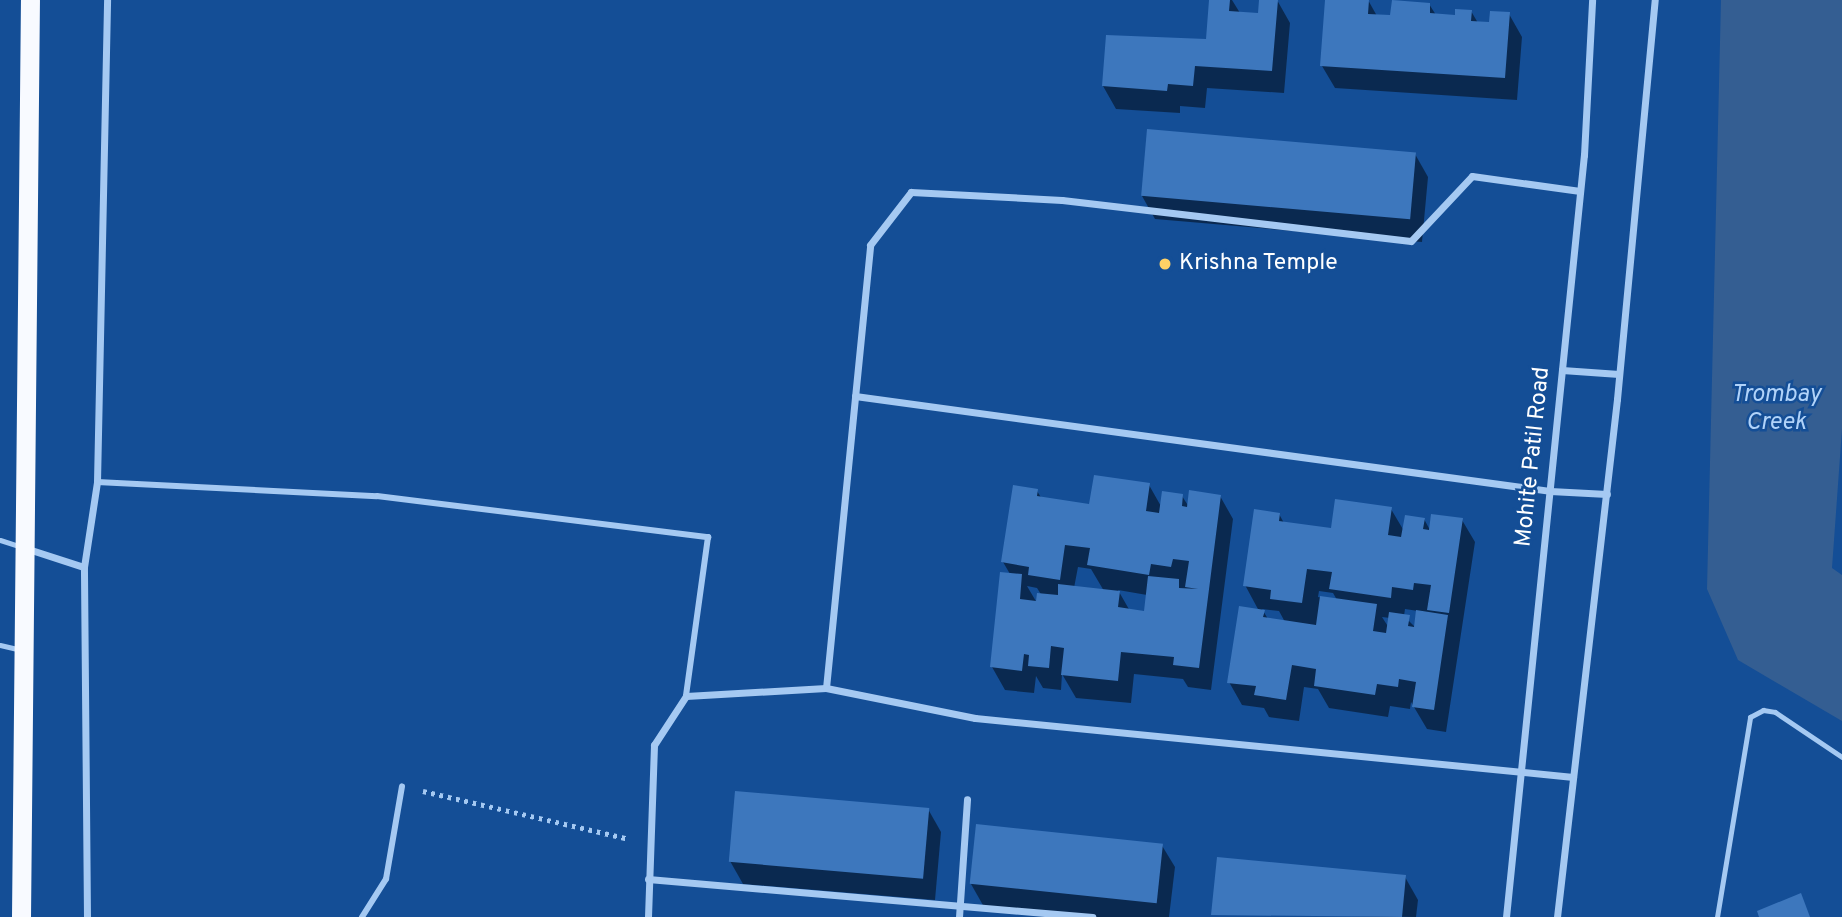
<!DOCTYPE html>
<style>
body{margin:0}
#map{position:relative;width:1842px;height:917px;overflow:hidden;background:#144e96;font-family:Overpass,sans-serif}
div>[style]{position:absolute}
[style*='--x']{left:calc(var(--x)*1px);top:calc(var(--y)*1px);width:calc(var(--w)*1px);rotate:calc(var(--a)*1deg)}
.water>*{inset:0;background:#345e92}
.shadow>*{inset:0;background:#0007}
.building>*{inset:0;background:#3d77bd;transform-origin:0 0}
.path>*{height:4.5px;margin-top:-2.25px;transform-origin:0;background:repeating-linear-gradient(90deg,#a5c9f2 0 3.5px,transparent 0 8.5px)}
.service>*{height:5px;margin:-2.5px;padding:0 2.5px;transform-origin:2.5px;border-radius:2.5px;background:#a5c9f2}
.pedestrian>*{height:6px;margin:-3px;padding:0 3px;transform-origin:3px;border-radius:3px;background:#a5c9f2}
.minor>*{height:7px;margin:-3.5px;padding:0 3.5px;transform-origin:3.5px;border-radius:3.5px;background:#a5c9f2}
.trunk>*{height:19px;margin:-9.5px;padding:0 9.5px;transform-origin:9.5px;border-radius:9.5px;background:#f8faff}
.dots>*{width:19px;height:19px;translate:-50% -50%;box-sizing:border-box;border:4px solid #144e96;border-radius:50%}
span{translate:-50% -50%;white-space:nowrap;text-align:center;line-height:1.15;-webkit-text-stroke:5px #144e96;paint-order:stroke}
.poi-label{font-size:23px;color:#fff}
.left{translate:0 -50%;text-align:left}
.street-label{font-size:23px;color:#fff}
.water-label{font-size:24px;color:#b1d3f9;font-style:italic}
</style>
<div id="map">
<div class="water">
<i style="clip-path:polygon(1721px 0,1842px 0,1842px 429px,1832px 568px,1842px 575px,1842px 721px,1738px 660px,1707px 589px)"></i>
</div>
<div class="shadow">
<i style="clip-path:polygon(1211px 0,1232px 0,1240px 13px,1260px 15px,1261px 0,1277px 0,1290px 23px,1284px 93px,1207px 88px,1205px 108px,1180px 106px,1180px 113px,1116px 109px,1103px 86px,1208px 41px)"></i>
<i style="clip-path:polygon(1326px 0,1368px 0,1377px 16px,1392px 17px,1429px 4px,1436px 15px,1456px 17px,1471px 11px,1478px 23px,1491px 24px,1509px 14px,1522px 37px,1517px 100px,1335px 88px,1322px 66px)"></i>
<i style="clip-path:polygon(1415px 154px,1428px 177px,1422px 242px,1155px 219px,1142px 196px)"></i>
<i style="clip-path:polygon(evenodd,1149px 485px,1162px 508px,1182px 496px,1189px 507px,1220px 496px,1233px 519px,1211px 690px,1188px 687px,1183px 679px,1134px 674px,1131px 703px,1076px 698px,1062px 674px,1061px 690px,1043px 688px,1036px 676px,1034px 693px,1005px 690px,992px 667px,1010px 574px,1003px 562px,1037px 491px,1042px 499px,1091px 506px,1149px 485px,1078px 567px,1091px 569px,1104px 591px,1074px 588px,1078px 567px,1149px 485px,1027px 586px,1037px 588px,1042px 596px,1037px 603px,1027px 586px,1149px 485px,1118px 590px,1147px 595px,1145px 613px,1130px 611px,1118px 590px)"></i>
<i style="clip-path:polygon(evenodd,1391px 509px,1404px 531px,1424px 519px,1430px 530px,1462px 520px,1475px 542px,1446px 732px,1427px 729px,1411px 702px,1410px 709px,1390px 706px,1388px 717px,1329px 708px,1318px 689px,1304px 687px,1299px 721px,1269px 717px,1264px 708px,1242px 705px,1229px 682px,1259px 611px,1245px 585px,1279px 514px,1284px 523px,1332px 530px,1391px 509px,1319px 591px,1333px 593px,1337px 600px,1318px 597px,1319px 591px,1391px 509px,1262px 609px,1279px 611px,1285px 622px,1268px 619px,1262px 609px,1391px 509px,1405px 609px,1418px 611px,1415px 627px,1404px 616px,1405px 609px,1391px 509px,1382px 617px,1390px 618px,1389px 628px,1382px 617px)"></i>
<i style="clip-path:polygon(928px 809px,941px 832px,935px 900px,743px 884px,730px 861px)"></i>
<i style="clip-path:polygon(1161px 844px,1175px 867px,1169px 917px,1090px 917px,984px 907px,971px 884px)"></i>
<i style="clip-path:polygon(1405px 877px,1418px 900px,1416px 917px,1213px 914px)"></i>
</div>
<div class="building">
<i style="clip-path:polygon(1209px 0,1230px 0,1229px 11px,1258px 13px,1259px 0,1278px 0,1272px 71px,1195px 66px,1193px 86px,1168px 84px,1167px 91px,1102px 86px,1106px 35px,1206px 39px)"></i>
<i style="clip-path:polygon(1325px 0,1369px 0,1368px 14px,1390px 15px,1392px 0,1430px 3px,1430px 13px,1455px 15px,1455px 9px,1472px 10px,1471px 21px,1489px 22px,1490px 11px,1510px 12px,1505px 78px,1320px 66px)"></i>
<i style="left:1147px;top:129px;width:270px;height:67px;rotate:5deg"></i>
<i style="clip-path:polygon(1094px 475px,1150px 483px,1146px 511px,1159px 513px,1162px 491px,1183px 494px,1182px 506px,1187px 507px,1189px 490px,1221px 495px,1199px 668px,1173px 665px,1174px 657px,1121px 652px,1118px 681px,1061px 675px,1064px 648px,1051px 646px,1049px 668px,1028px 666px,1029px 655px,1024px 654px,1022px 671px,990px 667px,1000px 572px,1022px 574px,1020px 599px,1036px 601px,1037px 593px,1058px 595px,1058px 584px,1120px 591px,1118px 607px,1144px 611px,1148px 576px,1179px 579px,1179px 588px,1198px 589px,1185px 587px,1189px 561px,1173px 559px,1171px 567px,1151px 564px,1149px 575px,1087px 565px,1090px 548px,1065px 545px,1060px 580px,1028px 575px,1029px 567px,1001px 562px,1013px 485px,1038px 489px,1037px 496px,1089px 504px)"></i>
<i style="clip-path:polygon(1335px 499px,1392px 507px,1388px 535px,1401px 537px,1405px 515px,1425px 518px,1423px 529px,1429px 530px,1431px 514px,1463px 518px,1449px 613px,1427px 610px,1431px 585px,1414px 583px,1413px 590px,1392px 587px,1391px 598px,1329px 589px,1332px 572px,1307px 569px,1302px 603px,1270px 599px,1271px 590px,1243px 586px,1254px 509px,1280px 513px,1279px 521px,1331px 528px)"></i>
<i style="clip-path:polygon(1320px 596px,1377px 604px,1373px 631px,1386px 633px,1389px 612px,1410px 615px,1408px 626px,1414px 627px,1416px 610px,1448px 615px,1434px 710px,1412px 707px,1416px 682px,1399px 679px,1398px 687px,1377px 684px,1375px 695px,1314px 686px,1316px 669px,1292px 665px,1286px 700px,1254px 695px,1256px 686px,1227px 683px,1239px 606px,1265px 610px,1263px 617px,1316px 625px)"></i>
<i style="left:735px;top:791px;width:195px;height:71px;rotate:5deg"></i>
<i style="left:976px;top:824px;width:188px;height:60px;rotate:6deg"></i>
<i style="clip-path:polygon(1217px 857px,1406px 875px,1402px 917px,1211px 915px)"></i>
<i style="clip-path:polygon(1801px 893px,1810px 917px,1759px 917px,1757px 911px)"></i>
</div>
<div class="path">
<i style="--x:423;--y:791;--w:212;--a:13.1"></i>
</div>
<div class="service">
<i style="--x:0;--y:540;--w:20;--a:18"></i>
<i style="--x:0;--y:645;--w:22;--a:13"></i>
<i style="--x:1717;--y:917;--w:203;--a:-80.6"></i>
<i style="--x:1750;--y:717;--w:15;--a:-28"></i>
<i style="--x:1763;--y:710;--w:12;--a:9"></i>
<i style="--x:1775;--y:712;--w:81;--a:33.9"></i>
</div>
<div class="pedestrian">
<i style="--x:97;--y:482;--w:280;--a:2.9"></i>
<i style="--x:377;--y:496;--w:334;--a:7.1"></i>
<i style="--x:708;--y:537;--w:161;--a:97.9"></i>
<i style="--x:362;--y:917;--w:45;--a:-57.7"></i>
<i style="--x:386;--y:879;--w:94;--a:-80.2"></i>
</div>
<div class="minor">
<i style="--x:1562;--y:370;--w:57;--a:4"></i>
<i style="--x:855;--y:396;--w:701;--a:7.78"></i>
<i style="--x:1550;--y:491;--w:57;--a:3"></i>
<i style="--x:25;--y:548;--w:62;--a:17.9"></i>
<i style="--x:826;--y:688;--w:445;--a:-84.3"></i>
<i style="--x:870;--y:245;--w:67;--a:-52.3"></i>
<i style="--x:911;--y:192;--w:151;--a:3"></i>
<i style="--x:1062;--y:200;--w:351;--a:6.7"></i>
<i style="--x:1411;--y:241;--w:89;--a:-46.8"></i>
<i style="--x:1472;--y:176;--w:109;--a:7.9"></i>
<i style="--x:648;--y:879;--w:446;--a:4.9"></i>
<i style="--x:87;--y:917;--w:350;--a:-90.5"></i>
<i style="--x:84;--y:567;--w:86;--a:-81.3"></i>
<i style="--x:97;--y:482;--w:482;--a:-88.8"></i>
<i style="--x:648;--y:917;--w:172;--a:-88"></i>
<i style="--x:654;--y:745;--w:59;--a:-56.9"></i>
<i style="--x:686;--y:696;--w:140;--a:-3.3"></i>
<i style="--x:826;--y:688;--w:152;--a:11.4"></i>
<i style="--x:975;--y:718;--w:601;--a:5.63"></i>
<i style="--x:959;--y:917;--w:118;--a:-86.1"></i>
<i style="--x:1506;--y:917;--w:766;--a:-84.16"></i>
<i style="--x:1584;--y:155;--w:155;--a:-87"></i>
<i style="--x:1557;--y:917;--w:521;--a:-83.39"></i>
<i style="--x:1617;--y:399;--w:401;--a:-84.6"></i>
</div>
<div class="trunk">
<i style="--x:21;--y:917;--w:917;--a:-89.44"></i>
</div>
<div class="dots">
<i style="left:1165px;top:264px;background:#ffd166"></i>
</div>
<div class="poi-label">
<span class="left" style="left:1179px;top:264px">Krishna Temple</span>
</div>
<div class="street-label">
<span style="left:1534px;top:457px;rotate:-84deg">Mohite Patil Road</span>
</div>
<div class="water-label">
<span style="left:1776px;top:410px">Trombay<br>Creek</span>
</div>
</div>
